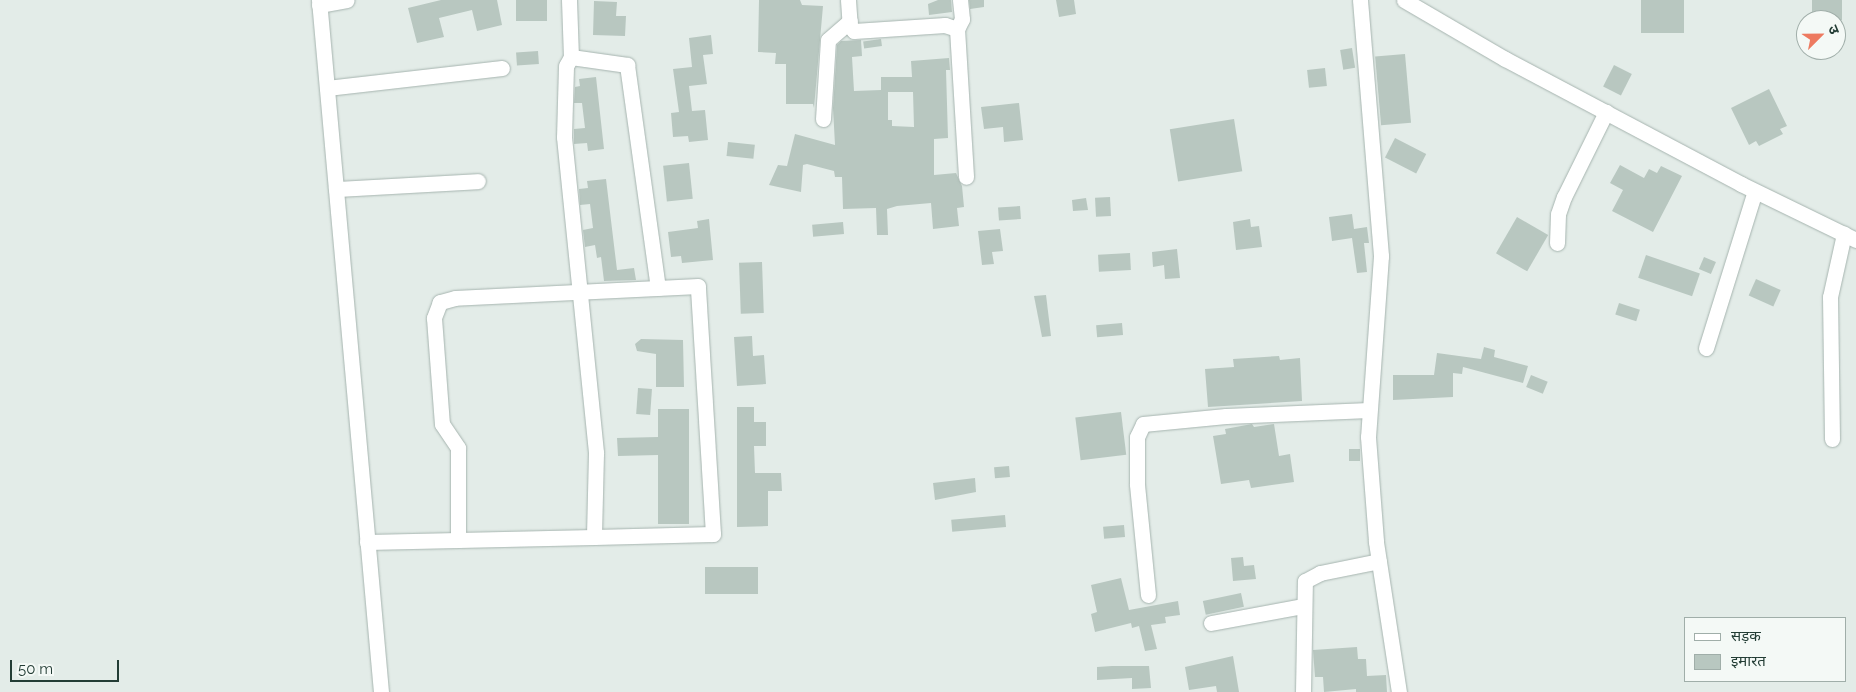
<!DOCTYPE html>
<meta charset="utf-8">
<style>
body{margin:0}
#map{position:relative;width:1856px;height:692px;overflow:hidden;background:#e3ece8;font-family:Raleway,"Noto Sans Devanagari",sans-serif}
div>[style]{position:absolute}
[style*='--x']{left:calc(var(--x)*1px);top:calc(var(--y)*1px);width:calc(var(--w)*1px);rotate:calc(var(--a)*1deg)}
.building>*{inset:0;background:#b8c7c0;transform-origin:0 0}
.roads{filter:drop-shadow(0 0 1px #a6b4af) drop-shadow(0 0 1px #a6b4af)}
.minor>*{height:15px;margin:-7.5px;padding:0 7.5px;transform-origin:7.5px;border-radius:7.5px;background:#fff}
span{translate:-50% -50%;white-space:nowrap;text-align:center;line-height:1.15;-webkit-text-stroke:4.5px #f4f9f6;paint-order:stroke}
.legend{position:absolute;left:1684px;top:617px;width:162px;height:65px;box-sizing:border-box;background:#f4f9f6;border:1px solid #a0aea9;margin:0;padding:6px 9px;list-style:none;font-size:15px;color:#233d35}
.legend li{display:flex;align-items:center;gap:10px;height:25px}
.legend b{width:25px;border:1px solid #a0aea9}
.north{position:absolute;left:1796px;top:10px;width:50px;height:50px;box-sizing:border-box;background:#f4f9f6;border:1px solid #a0aea9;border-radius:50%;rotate:67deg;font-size:14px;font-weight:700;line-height:20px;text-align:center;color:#233d35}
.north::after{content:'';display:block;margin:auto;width:18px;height:22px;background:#ed7a60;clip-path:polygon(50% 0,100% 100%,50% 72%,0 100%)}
.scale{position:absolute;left:10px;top:660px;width:109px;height:22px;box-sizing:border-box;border:2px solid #233d35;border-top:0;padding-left:6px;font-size:15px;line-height:18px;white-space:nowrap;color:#233d35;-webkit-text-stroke:4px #f4f9f6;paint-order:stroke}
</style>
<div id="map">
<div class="building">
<i style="clip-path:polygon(441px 0,497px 0,502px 25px,477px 31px,472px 10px,439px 18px,444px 37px,417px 43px,408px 8px)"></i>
<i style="left:516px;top:0;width:31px;height:21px"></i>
<i style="clip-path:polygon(759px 0,800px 0,802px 5px,823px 6px,814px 108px,813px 104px,786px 104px,786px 64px,775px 64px,776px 53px,758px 52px)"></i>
<i style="clip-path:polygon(938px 0,951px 0,952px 12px,929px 15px,928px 4px)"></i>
<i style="clip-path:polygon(969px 0,984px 0,984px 7px,970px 9px)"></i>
<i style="clip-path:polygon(1056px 0,1074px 0,1076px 14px,1059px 17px)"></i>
<i style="left:1641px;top:0;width:43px;height:33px"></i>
<i style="left:1812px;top:0;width:30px;height:20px"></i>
<i style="clip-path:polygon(594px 1px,617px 2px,616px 16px,626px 16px,625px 36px,593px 35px)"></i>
<i style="clip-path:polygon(711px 35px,713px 54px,703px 55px,707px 84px,689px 86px,692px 111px,705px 110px,708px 140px,689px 142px,688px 136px,673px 137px,671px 113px,679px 112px,673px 69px,692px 67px,689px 38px)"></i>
<i style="left:881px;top:39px;width:7px;height:18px;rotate:82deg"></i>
<i style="clip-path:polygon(evenodd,861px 40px,862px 56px,852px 57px,854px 91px,881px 90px,881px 77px,912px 77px,911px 61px,949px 58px,950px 70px,946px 70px,948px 138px,934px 139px,934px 175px,956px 173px,962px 186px,964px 207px,957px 208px,959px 226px,933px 229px,931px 203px,897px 206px,887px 209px,888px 235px,877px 235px,876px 208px,843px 209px,842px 177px,835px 177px,834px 171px,807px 164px,803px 165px,801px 192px,769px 185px,778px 165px,787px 166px,795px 134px,835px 145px,833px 108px,837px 45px,841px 41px,861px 40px,888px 92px,913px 92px,914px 127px,892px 126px,892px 120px,888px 120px,888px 92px)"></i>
<i style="left:1352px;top:48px;width:20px;height:12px;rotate:81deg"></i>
<i style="left:538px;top:51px;width:13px;height:22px;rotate:86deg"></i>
<i style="left:1405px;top:54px;width:69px;height:30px;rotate:85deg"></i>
<i style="left:1614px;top:65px;width:20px;height:24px;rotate:27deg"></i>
<i style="left:1325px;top:68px;width:18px;height:18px;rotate:84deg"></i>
<i style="clip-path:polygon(596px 77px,604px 149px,588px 151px,587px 143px,574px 144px,574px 129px,585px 128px,582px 103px,574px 103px,575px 87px,580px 86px,579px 79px)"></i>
<i style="clip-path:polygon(1769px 89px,1787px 126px,1780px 129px,1783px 134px,1759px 146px,1756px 141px,1749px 145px,1731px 108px)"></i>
<i style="clip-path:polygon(1019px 103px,1023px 140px,1004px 142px,1003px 127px,984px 129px,981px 107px)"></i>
<i style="left:1234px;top:119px;width:53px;height:65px;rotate:81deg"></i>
<i style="left:1395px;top:138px;width:35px;height:22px;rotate:27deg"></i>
<i style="left:728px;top:142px;width:27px;height:14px;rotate:6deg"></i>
<i style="left:689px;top:163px;width:36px;height:26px;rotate:84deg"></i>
<i style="clip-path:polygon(1620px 165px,1644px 178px,1649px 169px,1657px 173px,1661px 166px,1682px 176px,1653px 232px,1612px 211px,1623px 190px,1610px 183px)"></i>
<i style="clip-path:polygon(606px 179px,617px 270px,634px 268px,636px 280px,604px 281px,601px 257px,597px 258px,595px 245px,585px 247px,583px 230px,593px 228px,590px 204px,580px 205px,579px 189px,588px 188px,587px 181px)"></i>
<i style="left:1110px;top:197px;width:19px;height:15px;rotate:87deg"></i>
<i style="clip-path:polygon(1086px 198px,1088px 210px,1073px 211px,1072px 200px)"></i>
<i style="left:1020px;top:206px;width:13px;height:22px;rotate:86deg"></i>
<i style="clip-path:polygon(1352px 214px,1354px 229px,1367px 227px,1369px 243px,1364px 243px,1367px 272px,1357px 273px,1352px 238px,1332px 241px,1329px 217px)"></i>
<i style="left:1517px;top:217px;width:36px;height:42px;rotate:30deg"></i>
<i style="clip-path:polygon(709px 219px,713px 260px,682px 263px,681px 256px,671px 257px,668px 232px,698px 228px,697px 221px)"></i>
<i style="clip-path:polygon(1250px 219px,1251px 227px,1259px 226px,1262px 247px,1236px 250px,1233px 222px)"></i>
<i style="left:843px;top:222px;width:12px;height:31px;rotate:85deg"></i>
<i style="clip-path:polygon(1000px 229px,1003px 251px,992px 252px,994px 264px,982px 265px,978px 231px)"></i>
<i style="clip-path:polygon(1177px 249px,1180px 278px,1165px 279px,1164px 265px,1153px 267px,1152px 252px)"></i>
<i style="left:1130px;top:253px;width:17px;height:32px;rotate:87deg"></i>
<i style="left:1646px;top:255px;width:57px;height:24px;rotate:19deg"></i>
<i style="left:1704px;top:257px;width:13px;height:13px;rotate:23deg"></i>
<i style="left:762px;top:262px;width:51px;height:23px;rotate:88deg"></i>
<i style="left:1756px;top:279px;width:27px;height:18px;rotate:24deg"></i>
<i style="clip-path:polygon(1046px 295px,1051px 336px,1042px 337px,1034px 296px)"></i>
<i style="left:1619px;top:303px;width:22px;height:12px;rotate:18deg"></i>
<i style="left:1122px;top:323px;width:12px;height:26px;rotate:85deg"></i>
<i style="clip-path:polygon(752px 336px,753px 356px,764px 355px,766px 384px,737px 386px,734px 337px)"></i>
<i style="clip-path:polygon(641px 339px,683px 340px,684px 387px,656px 387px,656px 354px,637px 351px,635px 344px)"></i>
<i style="clip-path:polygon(1484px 347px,1495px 350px,1494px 357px,1528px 366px,1523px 383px,1463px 367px,1462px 374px,1453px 373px,1453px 397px,1393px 400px,1393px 375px,1434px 375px,1437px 353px,1481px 359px)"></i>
<i style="clip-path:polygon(1279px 356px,1280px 360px,1300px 358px,1302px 401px,1208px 407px,1205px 369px,1234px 367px,1233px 359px)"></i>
<i style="left:1531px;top:375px;width:18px;height:13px;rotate:22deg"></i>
<i style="left:638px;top:388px;width:14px;height:26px;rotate:4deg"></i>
<i style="clip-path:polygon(737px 407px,754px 407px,754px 422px,766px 422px,766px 446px,754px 446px,755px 473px,781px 473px,782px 491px,768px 491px,768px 526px,737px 527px)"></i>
<i style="clip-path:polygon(658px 409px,689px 409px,689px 524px,658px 524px,658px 455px,618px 456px,617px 438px,658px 437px)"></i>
<i style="left:1121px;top:412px;width:43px;height:46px;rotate:83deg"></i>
<i style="clip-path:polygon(1252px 424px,1254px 427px,1274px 424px,1279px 456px,1290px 454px,1294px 482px,1251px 488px,1249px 480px,1221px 484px,1213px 436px,1226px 434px,1225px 429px)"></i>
<i style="left:1360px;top:449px;width:12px;height:11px;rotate:90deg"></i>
<i style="left:1009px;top:466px;width:11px;height:15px;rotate:85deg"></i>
<i style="clip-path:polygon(975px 478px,976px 492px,935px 500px,933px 483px)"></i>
<i style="left:1005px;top:515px;width:12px;height:54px;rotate:85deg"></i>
<i style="left:1124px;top:525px;width:12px;height:21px;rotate:85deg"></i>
<i style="clip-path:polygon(1243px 557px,1244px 566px,1254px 565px,1256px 579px,1233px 581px,1231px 558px)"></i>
<i style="left:758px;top:567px;width:27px;height:53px;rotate:90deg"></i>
<i style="clip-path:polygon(1121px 578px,1129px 610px,1178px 601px,1180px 615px,1165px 617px,1166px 623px,1151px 625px,1157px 649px,1145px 651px,1139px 626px,1132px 628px,1131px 623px,1095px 632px,1091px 614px,1097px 612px,1091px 585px)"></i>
<i style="left:1241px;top:593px;width:14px;height:39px;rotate:78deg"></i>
<i style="clip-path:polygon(1357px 647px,1358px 659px,1366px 659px,1367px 676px,1386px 675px,1387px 692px,1356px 692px,1356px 689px,1324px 692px,1323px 677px,1315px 677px,1313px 650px)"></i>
<i style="clip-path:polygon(1233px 656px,1239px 692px,1217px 692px,1216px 686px,1189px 690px,1185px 667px)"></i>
<i style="clip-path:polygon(1112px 666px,1149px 666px,1151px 688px,1132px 689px,1132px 678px,1097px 680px,1097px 667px)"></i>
</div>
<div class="roads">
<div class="minor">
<i style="--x:319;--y:0;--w:695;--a:84.88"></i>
<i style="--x:569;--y:0;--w:57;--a:88"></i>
<i style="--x:571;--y:57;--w:10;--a:119"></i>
<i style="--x:566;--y:66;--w:71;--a:91.6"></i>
<i style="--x:564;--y:137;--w:318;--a:84.2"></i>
<i style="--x:596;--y:453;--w:84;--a:91.4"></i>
<i style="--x:848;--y:0;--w:26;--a:86"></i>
<i style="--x:850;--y:26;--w:6;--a:51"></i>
<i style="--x:854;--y:31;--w:91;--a:-3.8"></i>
<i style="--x:945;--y:25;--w:13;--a:18"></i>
<i style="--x:957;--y:29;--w:148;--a:86.5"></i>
<i style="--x:1360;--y:0;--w:257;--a:85.3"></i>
<i style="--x:1381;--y:256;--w:181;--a:94.1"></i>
<i style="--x:1368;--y:437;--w:105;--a:85.6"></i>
<i style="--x:1376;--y:542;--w:152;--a:81.3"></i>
<i style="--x:1404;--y:0;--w:117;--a:30.3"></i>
<i style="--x:1505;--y:59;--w:267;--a:27.9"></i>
<i style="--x:1741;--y:184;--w:128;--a:26"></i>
<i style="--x:319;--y:5;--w:28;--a:-10"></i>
<i style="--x:957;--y:29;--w:11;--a:-63"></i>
<i style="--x:962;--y:19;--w:19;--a:-96"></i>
<i style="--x:571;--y:57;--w:57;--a:8.1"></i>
<i style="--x:627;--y:65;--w:225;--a:82.1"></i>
<i style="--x:327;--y:88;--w:176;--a:-6.5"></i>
<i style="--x:823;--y:119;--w:79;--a:-86.4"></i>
<i style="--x:828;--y:40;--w:29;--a:-41"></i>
<i style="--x:336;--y:189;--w:142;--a:-3.2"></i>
<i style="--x:1557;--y:243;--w:29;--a:-88"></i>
<i style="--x:1558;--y:214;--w:18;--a:-71"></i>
<i style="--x:1564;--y:197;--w:95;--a:-63.7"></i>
<i style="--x:1706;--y:348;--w:164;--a:-72.7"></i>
<i style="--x:1832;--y:439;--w:142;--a:-90.8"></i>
<i style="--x:1830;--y:297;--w:65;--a:-77.5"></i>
<i style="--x:367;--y:542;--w:91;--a:-1.3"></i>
<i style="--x:458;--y:540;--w:136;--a:-1.3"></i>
<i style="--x:594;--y:537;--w:119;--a:-1.4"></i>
<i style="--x:713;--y:534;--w:248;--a:-93.5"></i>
<i style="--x:698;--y:286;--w:243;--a:177.2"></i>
<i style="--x:455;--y:298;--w:16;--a:165"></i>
<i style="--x:440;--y:302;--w:17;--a:111"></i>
<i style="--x:434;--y:318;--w:106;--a:85.7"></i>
<i style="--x:442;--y:424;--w:29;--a:56"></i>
<i style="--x:458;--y:448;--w:92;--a:90"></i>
<i style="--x:1148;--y:595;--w:112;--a:-95.7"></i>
<i style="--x:1137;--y:484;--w:47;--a:-90"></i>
<i style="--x:1137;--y:437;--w:14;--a:-65"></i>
<i style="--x:1143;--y:424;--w:83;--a:-5.5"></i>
<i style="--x:1226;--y:416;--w:143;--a:-2.4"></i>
<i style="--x:1211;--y:623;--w:94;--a:-10.5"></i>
<i style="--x:1303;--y:692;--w:111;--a:-89"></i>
<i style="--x:1305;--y:581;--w:17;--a:-28"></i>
<i style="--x:1320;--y:573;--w:60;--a:-11.5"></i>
</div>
</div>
<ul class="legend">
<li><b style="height:6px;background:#fff"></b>सड़क</li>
<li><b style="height:14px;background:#b8c7c0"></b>इमारत</li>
</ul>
<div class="north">उ</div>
<div class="scale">50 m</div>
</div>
